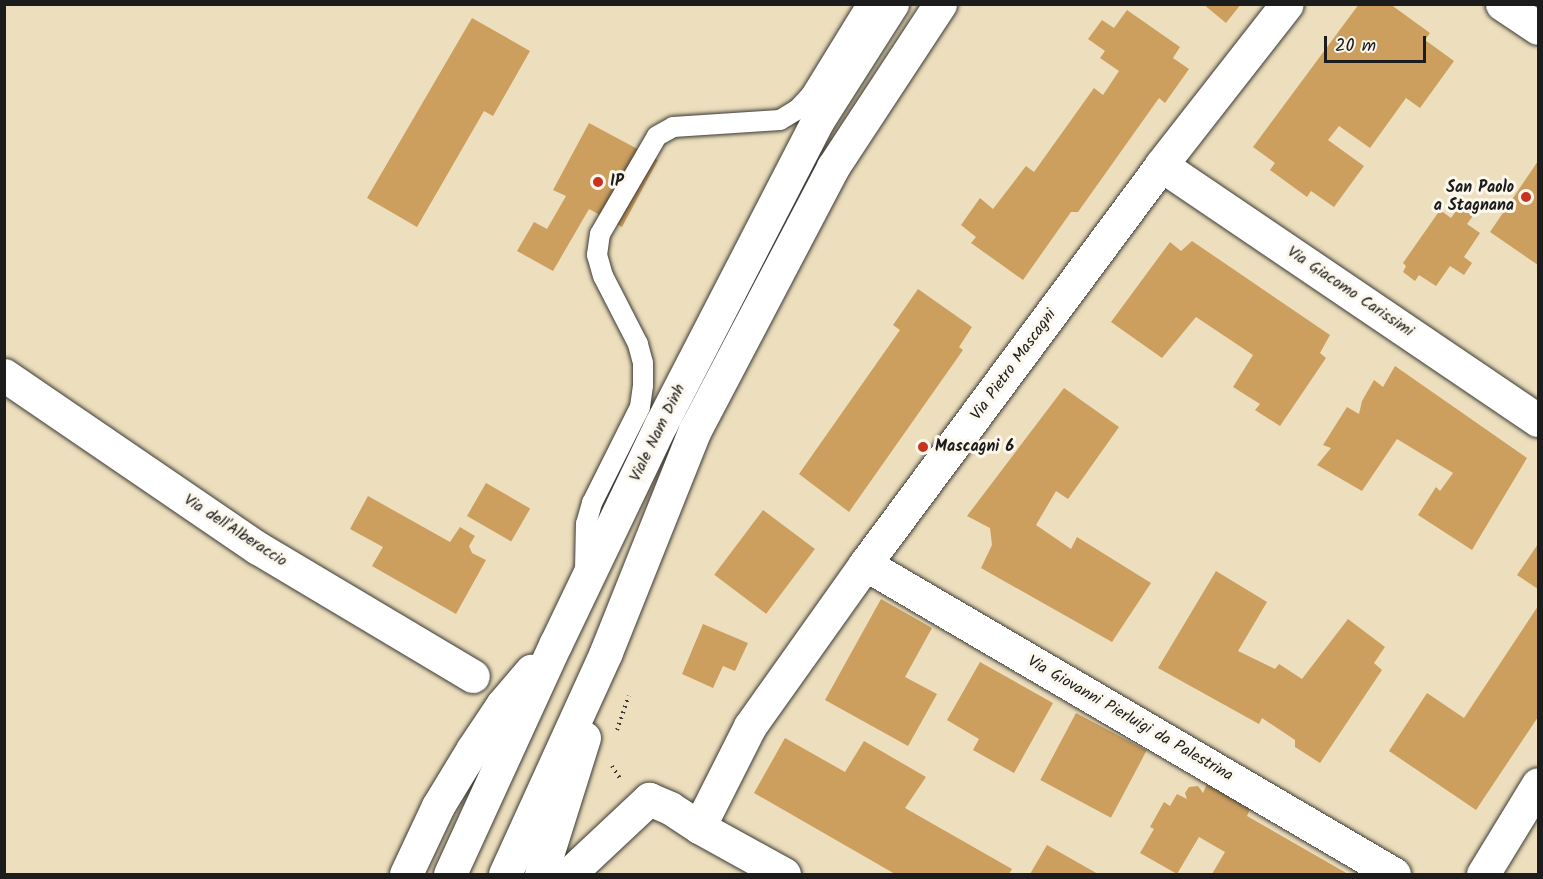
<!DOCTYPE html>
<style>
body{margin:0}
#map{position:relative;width:1543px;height:879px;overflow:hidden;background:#eddfbd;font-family:Kalam,sans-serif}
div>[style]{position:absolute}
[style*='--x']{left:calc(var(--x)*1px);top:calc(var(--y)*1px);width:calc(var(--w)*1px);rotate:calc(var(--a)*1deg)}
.building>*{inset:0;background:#cc9f5f;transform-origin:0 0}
.path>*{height:4px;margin-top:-2px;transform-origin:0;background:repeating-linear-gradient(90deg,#3b3934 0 1.5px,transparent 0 6px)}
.roads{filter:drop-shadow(0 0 2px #3b3934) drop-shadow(0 0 2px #3b3934)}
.service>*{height:20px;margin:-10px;padding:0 10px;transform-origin:10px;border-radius:10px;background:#fff}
.minor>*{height:33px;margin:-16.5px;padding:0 16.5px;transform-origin:16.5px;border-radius:16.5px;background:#fff}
.tertiary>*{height:33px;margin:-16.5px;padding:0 16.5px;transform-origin:16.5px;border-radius:16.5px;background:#fff}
.primary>*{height:33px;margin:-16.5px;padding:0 16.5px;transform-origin:16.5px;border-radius:16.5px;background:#fff}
.dots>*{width:16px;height:16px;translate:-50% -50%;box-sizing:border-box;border:3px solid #fbf7ec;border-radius:50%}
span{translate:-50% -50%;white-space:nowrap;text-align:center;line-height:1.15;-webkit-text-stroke:6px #fbf7ec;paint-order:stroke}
.poi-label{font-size:16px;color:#1c1c1c;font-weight:700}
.left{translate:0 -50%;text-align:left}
.right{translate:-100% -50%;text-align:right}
.street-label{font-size:16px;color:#1c1c1c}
.frame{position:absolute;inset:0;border:6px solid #1c1c1c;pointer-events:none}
.scale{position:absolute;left:1324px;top:36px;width:102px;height:27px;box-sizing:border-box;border:3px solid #1c1c1c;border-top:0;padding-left:8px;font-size:18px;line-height:21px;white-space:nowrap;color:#1c1c1c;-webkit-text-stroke:4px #fbf7ec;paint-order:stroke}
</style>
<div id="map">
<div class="building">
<i style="clip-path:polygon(1203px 4px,1241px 4px,1226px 23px)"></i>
<i style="clip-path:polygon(1359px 4px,1390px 4px,1430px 33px,1425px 40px,1454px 61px,1420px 108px,1406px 98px,1370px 148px,1339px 126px,1328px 140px,1364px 166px,1334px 207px,1311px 191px,1307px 197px,1270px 170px,1275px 163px,1253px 147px)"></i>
<i style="clip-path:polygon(1127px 10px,1180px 47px,1173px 58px,1189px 69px,1165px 103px,1159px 98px,1078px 212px,1071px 212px,1023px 280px,971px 243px,976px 237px,961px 225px,980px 198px,993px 209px,1026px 166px,1034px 172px,1094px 88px,1103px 95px,1119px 71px,1100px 58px,1105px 51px,1088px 39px,1102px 20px,1114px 28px)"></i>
<i style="clip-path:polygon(472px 18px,530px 51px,493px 116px,484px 111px,417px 227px,367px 198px)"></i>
<i style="clip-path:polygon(589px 123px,658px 160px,622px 227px,589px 209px,553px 271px,517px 251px,534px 222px,547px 229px,566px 196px,553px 190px)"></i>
<i style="clip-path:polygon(1538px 161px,1538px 265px,1490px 232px)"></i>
<i style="clip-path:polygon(1464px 200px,1478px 209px,1467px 224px,1480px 233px,1464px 257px,1472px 263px,1464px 275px,1450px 266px,1436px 286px,1419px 275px,1415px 281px,1403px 272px,1406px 266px,1403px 263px,1440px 210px,1451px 218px)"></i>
<i style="clip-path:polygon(1192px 241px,1330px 335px,1320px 353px,1326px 358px,1280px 426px,1255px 410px,1260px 404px,1233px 387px,1253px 355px,1196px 317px,1162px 358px,1111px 322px,1170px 242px,1181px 251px)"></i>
<i style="clip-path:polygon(918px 289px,972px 327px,959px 347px,963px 350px,849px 512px,799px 474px,900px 330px,893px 325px)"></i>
<i style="clip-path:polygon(1395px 366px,1527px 458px,1472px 550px,1418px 515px,1436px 487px,1440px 491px,1453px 473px,1397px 439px,1362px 491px,1317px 465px,1331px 448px,1323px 445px,1347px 407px,1359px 414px,1362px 401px,1374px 380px,1383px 387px)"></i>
<i style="clip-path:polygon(1064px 388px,1119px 427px,1068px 499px,1056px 491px,1036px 525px,1071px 549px,1077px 537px,1151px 583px,1112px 642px,981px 568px,992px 545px,990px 528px,967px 516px)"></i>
<i style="left:486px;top:483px;width:51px;height:38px;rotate:30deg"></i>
<i style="clip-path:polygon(368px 496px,450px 542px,460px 527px,475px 536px,469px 546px,472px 553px,486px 560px,456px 614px,372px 566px,383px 547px,350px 529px)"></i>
<i style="left:763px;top:510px;width:65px;height:81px;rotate:37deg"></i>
<i style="clip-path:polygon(1538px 544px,1538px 589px,1517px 575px)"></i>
<i style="clip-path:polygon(1216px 571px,1267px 602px,1238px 651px,1275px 669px,1279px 664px,1302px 679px,1348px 619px,1385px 647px,1374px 663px,1382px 670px,1320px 763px,1295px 747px,1295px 740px,1262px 718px,1259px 724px,1158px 668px)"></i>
<i style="clip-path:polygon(881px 599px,932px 628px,905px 677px,937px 694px,908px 746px,825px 700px)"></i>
<i style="clip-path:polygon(1538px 606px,1538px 717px,1476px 810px,1389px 751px,1427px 693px,1464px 718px)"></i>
<i style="clip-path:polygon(703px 624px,748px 643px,735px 671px,723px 666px,713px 688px,682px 674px)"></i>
<i style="clip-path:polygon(980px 662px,1053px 703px,1014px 773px,973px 750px,979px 739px,947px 720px)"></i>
<i style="left:1076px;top:713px;width:80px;height:76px;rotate:28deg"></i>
<i style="clip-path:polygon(785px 738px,845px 772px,864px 741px,926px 777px,905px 808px,1012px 869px,1009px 874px,895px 874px,754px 793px)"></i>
<i style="clip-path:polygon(1207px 784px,1250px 809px,1247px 816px,1348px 874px,1212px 874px,1225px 852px,1199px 837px,1177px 874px,1140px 853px,1154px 829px,1150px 827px,1164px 802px,1170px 806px,1177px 794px,1187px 799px,1185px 793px,1189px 787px,1198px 786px,1203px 793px)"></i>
<i style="clip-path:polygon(1047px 845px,1098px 874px,1030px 874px)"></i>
</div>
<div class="path">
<i style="--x:617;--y:730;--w:36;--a:-71"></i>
<i style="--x:612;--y:766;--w:17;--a:57"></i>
</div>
<div class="roads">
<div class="service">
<i style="--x:585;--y:570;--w:46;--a:-88.8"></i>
<i style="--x:586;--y:524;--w:22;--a:-74"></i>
<i style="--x:592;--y:503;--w:107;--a:-63.4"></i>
<i style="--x:640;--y:407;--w:22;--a:-82"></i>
<i style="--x:643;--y:385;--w:22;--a:-90"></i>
<i style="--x:643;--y:363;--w:20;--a:-105"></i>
<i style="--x:638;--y:344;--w:76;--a:-117.2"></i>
<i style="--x:603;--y:276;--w:22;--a:-106"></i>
<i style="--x:597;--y:255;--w:21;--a:-82"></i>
<i style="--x:600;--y:234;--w:113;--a:-59.8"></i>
<i style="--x:657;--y:136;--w:18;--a:-29"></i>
<i style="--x:673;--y:127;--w:107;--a:-3.7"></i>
<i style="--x:780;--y:120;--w:21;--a:-31"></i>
<i style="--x:798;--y:109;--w:19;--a:-47"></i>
<i style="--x:811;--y:95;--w:107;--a:-58.4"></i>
</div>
<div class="minor">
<i style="--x:1502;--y:4;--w:43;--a:33.7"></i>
<i style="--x:1161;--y:165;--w:455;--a:34.1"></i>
<i style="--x:4;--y:375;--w:307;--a:34.3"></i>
<i style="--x:258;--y:548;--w:250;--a:30.8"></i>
<i style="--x:865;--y:564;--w:613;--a:30.37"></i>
<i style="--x:1483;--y:874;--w:105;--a:-58.6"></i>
</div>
<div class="tertiary">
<i style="--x:784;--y:874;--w:97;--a:-151.1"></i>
<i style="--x:699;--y:827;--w:113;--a:-63.2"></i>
<i style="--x:750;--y:726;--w:199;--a:-54.6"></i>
<i style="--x:865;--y:564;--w:497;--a:-53.4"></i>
<i style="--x:1161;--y:165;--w:204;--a:-52"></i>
</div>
<div class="primary">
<i style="--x:406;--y:874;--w:75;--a:-64.8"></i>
<i style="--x:438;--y:806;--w:66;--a:-58.7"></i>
<i style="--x:472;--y:750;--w:54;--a:-56.3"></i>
<i style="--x:502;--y:705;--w:45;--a:-49.5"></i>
<i style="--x:450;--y:874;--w:254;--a:-65.4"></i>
<i style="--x:556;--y:643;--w:243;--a:-64.4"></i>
<i style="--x:661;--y:424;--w:342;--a:-62.7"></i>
<i style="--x:818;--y:120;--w:138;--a:-57.5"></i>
<i style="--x:505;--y:874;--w:244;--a:-65.5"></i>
<i style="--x:606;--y:652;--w:239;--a:-68.2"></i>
<i style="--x:695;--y:430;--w:297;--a:-62.3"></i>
<i style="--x:833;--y:167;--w:195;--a:-56.7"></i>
<i style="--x:541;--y:874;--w:143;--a:-72.5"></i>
<i style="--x:569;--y:874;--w:110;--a:-43.2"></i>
<i style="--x:649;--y:799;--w:23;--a:23"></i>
<i style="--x:670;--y:808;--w:35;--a:33"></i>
</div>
</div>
<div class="dots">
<i style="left:598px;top:182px;background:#c8321e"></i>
<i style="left:1526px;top:197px;background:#c8321e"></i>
<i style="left:923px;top:447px;background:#c8321e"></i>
</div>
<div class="poi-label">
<span class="left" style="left:610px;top:182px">IP</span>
<span class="right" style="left:1514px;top:197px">San Paolo<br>a Stagnana</span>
<span class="left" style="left:935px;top:447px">Mascagni 6</span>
</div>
<div class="street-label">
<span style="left:1350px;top:292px;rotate:34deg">Via Giacomo Carissimi</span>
<span style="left:1014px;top:365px;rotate:-54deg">Via Pietro Mascagni</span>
<span style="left:658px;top:433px;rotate:-64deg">Viale Nam Dinh</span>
<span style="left:235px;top:531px;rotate:33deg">Via dell'Alberaccio</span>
<span style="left:1130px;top:719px;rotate:30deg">Via Giovanni Pierluigi da Palestrina</span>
</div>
<div class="frame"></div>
<div class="scale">20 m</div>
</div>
